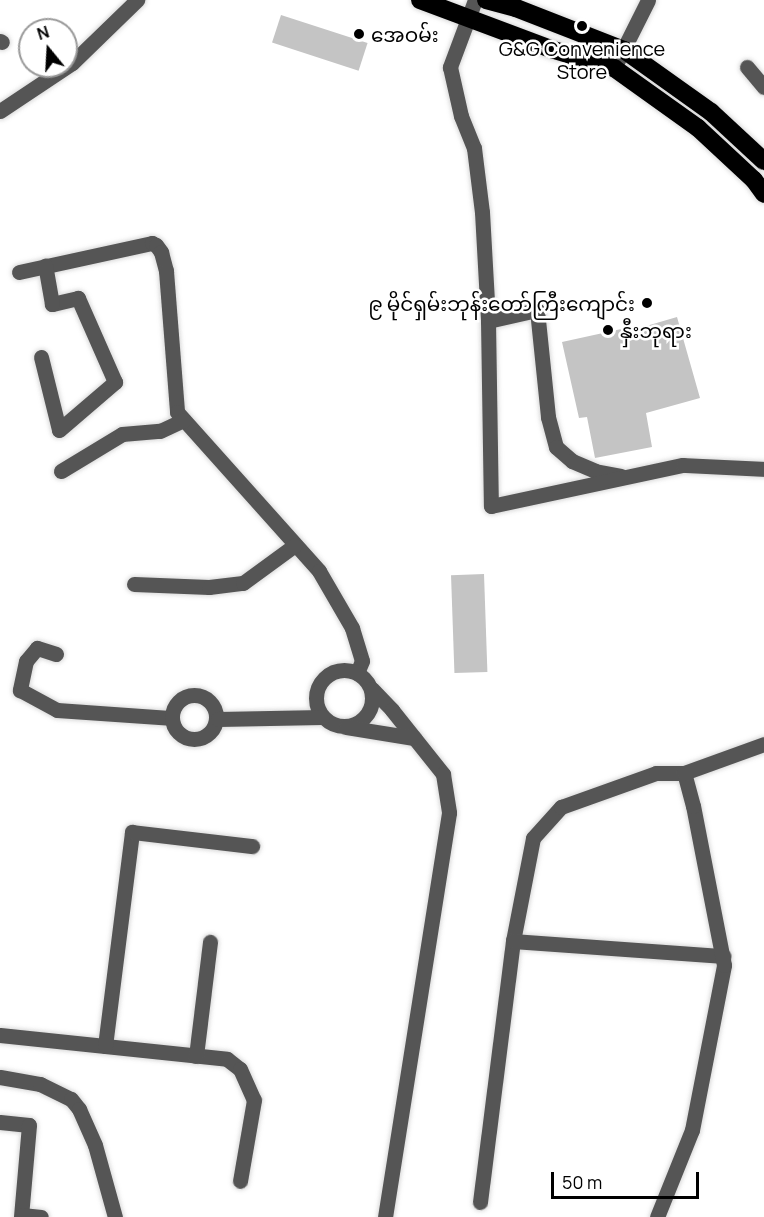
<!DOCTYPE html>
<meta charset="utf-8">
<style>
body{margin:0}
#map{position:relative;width:764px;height:1217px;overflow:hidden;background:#fff;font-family:Manrope,"Noto Sans Myanmar",sans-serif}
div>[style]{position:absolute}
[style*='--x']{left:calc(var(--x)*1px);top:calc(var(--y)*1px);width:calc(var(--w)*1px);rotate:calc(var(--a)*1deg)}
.building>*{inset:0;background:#c4c4c4;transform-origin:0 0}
.roads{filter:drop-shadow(0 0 2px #dbdbdb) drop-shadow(0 0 2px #dbdbdb)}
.minor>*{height:15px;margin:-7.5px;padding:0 7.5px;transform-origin:7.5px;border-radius:7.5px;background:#555}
.minor>.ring{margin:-7.5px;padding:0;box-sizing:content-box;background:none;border:15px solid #555;border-radius:50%}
.highway>*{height:18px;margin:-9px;padding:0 9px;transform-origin:9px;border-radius:9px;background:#000}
.dots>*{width:16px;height:16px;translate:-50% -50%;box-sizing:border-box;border:3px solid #fff;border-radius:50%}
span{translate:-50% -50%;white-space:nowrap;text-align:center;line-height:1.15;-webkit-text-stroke:5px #fff;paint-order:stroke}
.poi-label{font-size:20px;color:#000}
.left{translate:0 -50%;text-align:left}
.right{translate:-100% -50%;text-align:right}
.north{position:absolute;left:18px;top:18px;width:60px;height:60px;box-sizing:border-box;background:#fff;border:2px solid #999;border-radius:50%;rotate:342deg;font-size:16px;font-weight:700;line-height:24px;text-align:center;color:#000}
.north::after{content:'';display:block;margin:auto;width:21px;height:27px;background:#000;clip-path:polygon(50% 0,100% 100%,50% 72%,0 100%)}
.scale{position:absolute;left:551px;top:1172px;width:148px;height:27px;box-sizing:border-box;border:3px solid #000;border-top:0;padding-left:8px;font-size:18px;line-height:21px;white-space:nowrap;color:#000;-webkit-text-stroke:4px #fff;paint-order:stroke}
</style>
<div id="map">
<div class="building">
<i style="left:281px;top:15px;width:91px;height:29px;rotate:18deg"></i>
<i style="clip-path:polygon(677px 317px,700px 398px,646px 413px,652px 447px,595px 458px,587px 417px,579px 418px,562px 342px,635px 326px,636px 329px)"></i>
<i style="left:484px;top:574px;width:98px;height:33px;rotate:88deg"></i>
</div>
<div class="roads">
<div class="minor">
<i style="--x:475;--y:0;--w:72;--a:110.5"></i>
<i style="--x:450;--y:67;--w:50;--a:77.3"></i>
<i style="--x:461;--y:116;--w:35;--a:68"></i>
<i style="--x:474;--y:148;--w:64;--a:82.9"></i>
<i style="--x:482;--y:212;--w:109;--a:86.8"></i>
<i style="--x:488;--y:321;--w:50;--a:-12.7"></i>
<i style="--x:537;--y:310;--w:108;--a:84.1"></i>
<i style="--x:548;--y:417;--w:31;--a:75"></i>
<i style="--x:556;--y:447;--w:21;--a:41"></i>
<i style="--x:572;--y:461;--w:25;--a:23"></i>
<i style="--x:595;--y:471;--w:26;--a:11"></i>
<i style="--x:0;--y:41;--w:2;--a:27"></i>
<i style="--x:747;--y:67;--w:26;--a:50"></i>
<i style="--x:614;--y:68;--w:76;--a:-63.4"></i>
<i style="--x:0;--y:111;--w:87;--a:-33.7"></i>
<i style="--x:72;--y:63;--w:91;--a:-44.1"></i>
<i style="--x:19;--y:272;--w:136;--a:-12.3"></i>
<i style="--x:152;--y:243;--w:4;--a:27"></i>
<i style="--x:156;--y:245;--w:9;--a:54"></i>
<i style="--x:161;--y:252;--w:20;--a:75"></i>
<i style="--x:166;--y:271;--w:141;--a:85.5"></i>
<i style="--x:177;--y:412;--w:213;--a:48.2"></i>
<i style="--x:319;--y:571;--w:66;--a:59.9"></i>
<i style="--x:352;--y:628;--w:34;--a:73"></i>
<i style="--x:362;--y:661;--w:13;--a:113"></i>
<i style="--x:488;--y:321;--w:185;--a:89.1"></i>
<i style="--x:491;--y:506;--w:196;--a:-12.1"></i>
<i style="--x:683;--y:465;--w:81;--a:2.8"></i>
<i style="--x:41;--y:357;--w:75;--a:76.1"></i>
<i style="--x:59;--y:430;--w:74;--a:-40.6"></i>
<i style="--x:115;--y:382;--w:92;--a:-113.8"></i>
<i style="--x:78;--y:298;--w:27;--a:167"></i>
<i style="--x:52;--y:304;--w:39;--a:-100"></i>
<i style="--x:61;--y:471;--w:71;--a:-31.2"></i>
<i style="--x:122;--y:434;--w:38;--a:-5"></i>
<i style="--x:160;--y:431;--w:26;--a:-25"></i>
<i style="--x:134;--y:584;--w:75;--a:2.3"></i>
<i style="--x:209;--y:587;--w:34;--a:-7"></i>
<i style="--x:243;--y:583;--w:64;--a:-36.2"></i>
<i style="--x:56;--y:654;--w:20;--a:-162"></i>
<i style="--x:37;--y:648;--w:17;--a:130"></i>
<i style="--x:26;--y:661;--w:30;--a:102"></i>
<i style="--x:20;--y:690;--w:42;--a:28.4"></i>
<i style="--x:57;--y:710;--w:113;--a:4"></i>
<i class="ring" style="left:316px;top:670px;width:41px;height:41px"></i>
<i style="--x:372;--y:689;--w:29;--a:46"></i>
<i style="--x:392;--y:710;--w:82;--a:51.4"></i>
<i style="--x:443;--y:774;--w:39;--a:81"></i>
<i style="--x:449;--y:813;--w:409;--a:99"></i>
<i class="ring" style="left:172px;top:695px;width:29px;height:29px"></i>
<i style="--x:218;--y:719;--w:104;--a:-1.1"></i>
<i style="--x:346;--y:727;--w:69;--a:9.2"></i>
<i style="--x:513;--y:941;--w:105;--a:-79"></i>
<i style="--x:533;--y:838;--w:42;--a:-47.9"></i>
<i style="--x:561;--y:807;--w:101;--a:-19.7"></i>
<i style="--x:656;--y:773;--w:28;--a:0"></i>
<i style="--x:0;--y:1035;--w:228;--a:6"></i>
<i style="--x:227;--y:1059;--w:16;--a:38"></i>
<i style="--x:240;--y:1069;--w:34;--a:66"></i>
<i style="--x:254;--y:1100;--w:82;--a:99.8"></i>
<i style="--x:105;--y:1046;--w:216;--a:-82.8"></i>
<i style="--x:132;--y:832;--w:121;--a:6.7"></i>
<i style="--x:196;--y:1056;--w:115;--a:-83"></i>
<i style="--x:0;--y:1077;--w:41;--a:9.9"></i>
<i style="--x:40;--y:1084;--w:34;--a:26"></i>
<i style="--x:71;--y:1099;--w:13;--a:51"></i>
<i style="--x:79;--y:1109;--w:39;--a:66"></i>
<i style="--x:95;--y:1145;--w:75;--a:74.5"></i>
<i style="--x:0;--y:1122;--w:29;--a:6"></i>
<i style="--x:29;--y:1125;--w:92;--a:95"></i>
<i style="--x:480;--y:1202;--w:263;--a:-82.8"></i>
<i style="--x:513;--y:941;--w:211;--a:4.1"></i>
<i style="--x:22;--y:1215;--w:19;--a:6"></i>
<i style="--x:657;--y:1217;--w:94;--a:-68.1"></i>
<i style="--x:692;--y:1130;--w:168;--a:-79"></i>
<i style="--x:724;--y:965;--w:162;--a:-101"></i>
<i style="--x:693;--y:806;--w:34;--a:-105"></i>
<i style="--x:684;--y:773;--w:85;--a:-19.9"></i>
</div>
<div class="highway">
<i style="--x:420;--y:0;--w:143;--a:20.5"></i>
<i style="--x:554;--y:50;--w:63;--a:16.7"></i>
<i style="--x:614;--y:68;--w:103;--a:35.5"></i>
<i style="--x:698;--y:128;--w:76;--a:42.9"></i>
<i style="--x:754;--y:180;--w:17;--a:54"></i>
<i style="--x:486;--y:0;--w:31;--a:15"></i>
<i style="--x:516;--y:8;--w:116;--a:21.3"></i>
<i style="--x:624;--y:50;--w:107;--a:35.5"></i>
<i style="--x:711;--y:112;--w:72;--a:42.8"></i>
</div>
</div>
<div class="dots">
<i style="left:582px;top:26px;background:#000"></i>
<i style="left:359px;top:34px;background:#000"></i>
<i style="left:647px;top:303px;background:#000"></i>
<i style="left:608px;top:330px;background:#000"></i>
</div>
<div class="poi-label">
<span class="left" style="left:371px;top:34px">အေဝမ်း</span>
<span style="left:582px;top:60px">G&amp;G Convenience<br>Store</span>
<span class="right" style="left:635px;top:303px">၉ မိုင်ရှမ်းဘုန်းတော်ကြီးကျောင်း</span>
<span class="left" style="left:620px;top:330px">နှီးဘုရား</span>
</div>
<div class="north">N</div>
<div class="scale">50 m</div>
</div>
